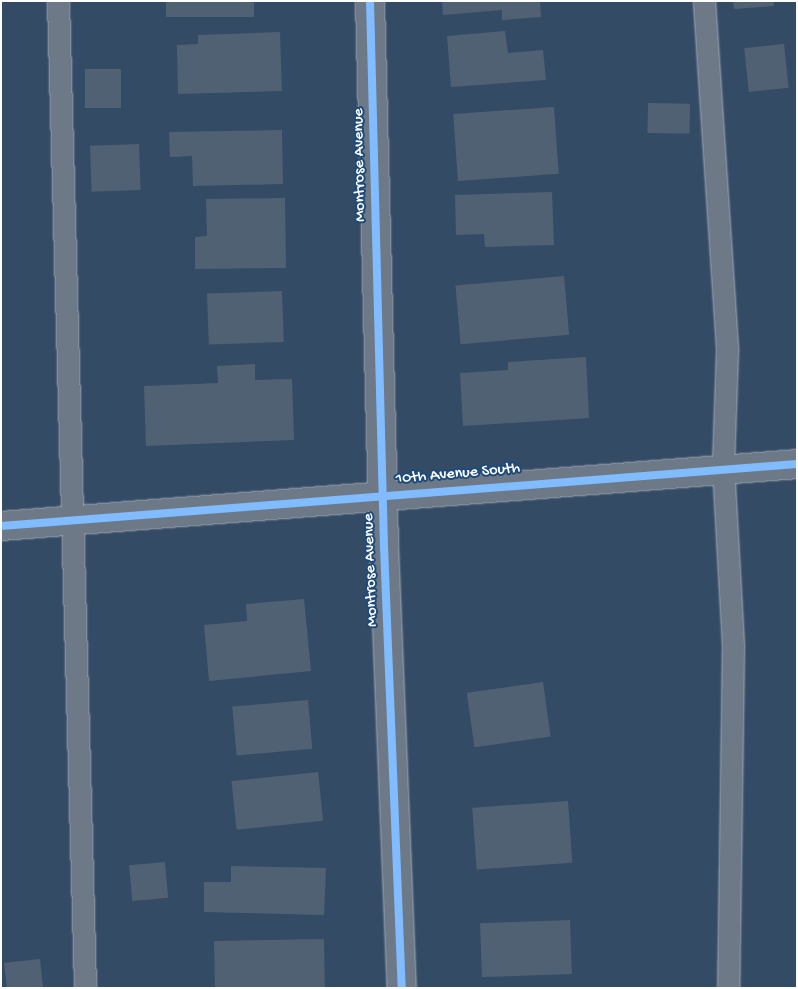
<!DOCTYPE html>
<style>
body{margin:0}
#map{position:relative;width:798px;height:989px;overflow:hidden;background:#344b65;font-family:"Gochi Hand",sans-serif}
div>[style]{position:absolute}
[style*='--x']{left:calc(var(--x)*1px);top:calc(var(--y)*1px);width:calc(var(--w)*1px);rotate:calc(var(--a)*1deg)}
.building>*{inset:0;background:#506174;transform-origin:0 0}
.roads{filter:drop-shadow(0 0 1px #a4aeba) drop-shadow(0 0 1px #a4aeba)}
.service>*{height:21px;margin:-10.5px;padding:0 10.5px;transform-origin:10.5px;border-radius:10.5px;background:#6d7986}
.minor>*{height:28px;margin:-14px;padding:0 14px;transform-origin:14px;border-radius:14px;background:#6d7986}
.tertiary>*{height:28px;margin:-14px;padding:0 14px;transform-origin:14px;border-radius:14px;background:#6d7986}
.cycleway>*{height:8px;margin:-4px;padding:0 4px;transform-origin:4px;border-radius:4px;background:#80bcff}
span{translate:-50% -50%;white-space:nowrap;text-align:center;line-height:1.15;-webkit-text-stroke:4px #1f4a7a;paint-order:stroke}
.street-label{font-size:16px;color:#fff}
.frame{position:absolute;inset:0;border:2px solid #fff;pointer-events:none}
</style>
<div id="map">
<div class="building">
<i style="left:166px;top:1px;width:88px;height:16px"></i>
<i style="clip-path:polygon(442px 1px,540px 1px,541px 17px,502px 20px,502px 10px,443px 15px)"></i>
<i style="clip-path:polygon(733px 1px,773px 1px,774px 6px,734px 9px)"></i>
<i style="clip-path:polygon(505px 31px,508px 53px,543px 50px,546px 80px,451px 87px,447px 36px)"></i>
<i style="clip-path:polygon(280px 32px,282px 91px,178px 94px,177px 45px,198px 44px,198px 35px)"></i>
<i style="left:784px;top:44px;width:44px;height:40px;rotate:84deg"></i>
<i style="left:121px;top:69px;width:39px;height:36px;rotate:90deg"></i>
<i style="left:648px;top:103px;width:42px;height:30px;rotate:1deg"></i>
<i style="left:554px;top:107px;width:67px;height:101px;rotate:86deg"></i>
<i style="clip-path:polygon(282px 130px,283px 184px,193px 186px,192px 156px,170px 157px,169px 132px)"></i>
<i style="left:139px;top:144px;width:46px;height:49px;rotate:88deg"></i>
<i style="clip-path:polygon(552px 192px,554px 245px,485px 247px,484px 234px,456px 235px,455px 195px)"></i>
<i style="clip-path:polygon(285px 198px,286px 268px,195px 269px,195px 237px,207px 236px,206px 199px)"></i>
<i style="left:564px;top:276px;width:59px;height:109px;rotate:85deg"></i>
<i style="left:282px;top:291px;width:51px;height:75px;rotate:88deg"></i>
<i style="clip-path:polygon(586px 357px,589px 418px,463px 426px,460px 373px,508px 370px,508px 362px)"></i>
<i style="clip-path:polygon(255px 364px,255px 380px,292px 379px,294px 440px,146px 446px,144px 386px,218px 383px,217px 366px)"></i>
<i style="clip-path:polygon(304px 599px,311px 671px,209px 681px,204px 625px,247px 621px,246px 604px)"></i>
<i style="left:543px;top:682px;width:55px;height:77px;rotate:82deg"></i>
<i style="left:308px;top:700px;width:49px;height:76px;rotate:85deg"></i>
<i style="left:318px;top:772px;width:49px;height:87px;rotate:84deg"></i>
<i style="left:568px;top:801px;width:62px;height:96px;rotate:86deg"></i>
<i style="left:165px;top:862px;width:36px;height:36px;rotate:85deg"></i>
<i style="clip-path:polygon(231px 866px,326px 868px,324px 915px,204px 912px,204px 882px,231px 882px)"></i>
<i style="left:570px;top:920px;width:54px;height:90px;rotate:88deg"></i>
<i style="left:324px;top:939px;width:49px;height:110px;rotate:89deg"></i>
<i style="clip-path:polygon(40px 959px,43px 988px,7px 988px,4px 963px)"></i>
</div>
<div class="roads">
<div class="service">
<i style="--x:58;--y:1;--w:987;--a:88.43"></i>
<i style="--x:704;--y:1;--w:351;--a:86.2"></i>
<i style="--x:727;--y:351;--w:115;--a:92"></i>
<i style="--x:723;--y:466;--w:180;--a:86.8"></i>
<i style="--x:733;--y:646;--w:342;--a:90.8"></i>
</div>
<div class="minor">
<i style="--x:370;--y:1;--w:546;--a:88.53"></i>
<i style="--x:384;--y:547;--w:441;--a:87.7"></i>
</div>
<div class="tertiary">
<i style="--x:1;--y:526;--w:798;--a:-4.45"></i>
</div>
</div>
<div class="cycleway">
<i style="--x:370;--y:1;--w:546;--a:88.53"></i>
<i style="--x:384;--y:547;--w:441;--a:87.7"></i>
<i style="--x:1;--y:526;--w:798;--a:-4.45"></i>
</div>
<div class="street-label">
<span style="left:361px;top:165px;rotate:-91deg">Montrose Avenue</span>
<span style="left:458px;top:475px;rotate:-5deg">10th Avenue South</span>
<span style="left:372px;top:570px;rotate:-92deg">Montrose Avenue</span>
</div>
<div class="frame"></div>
</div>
